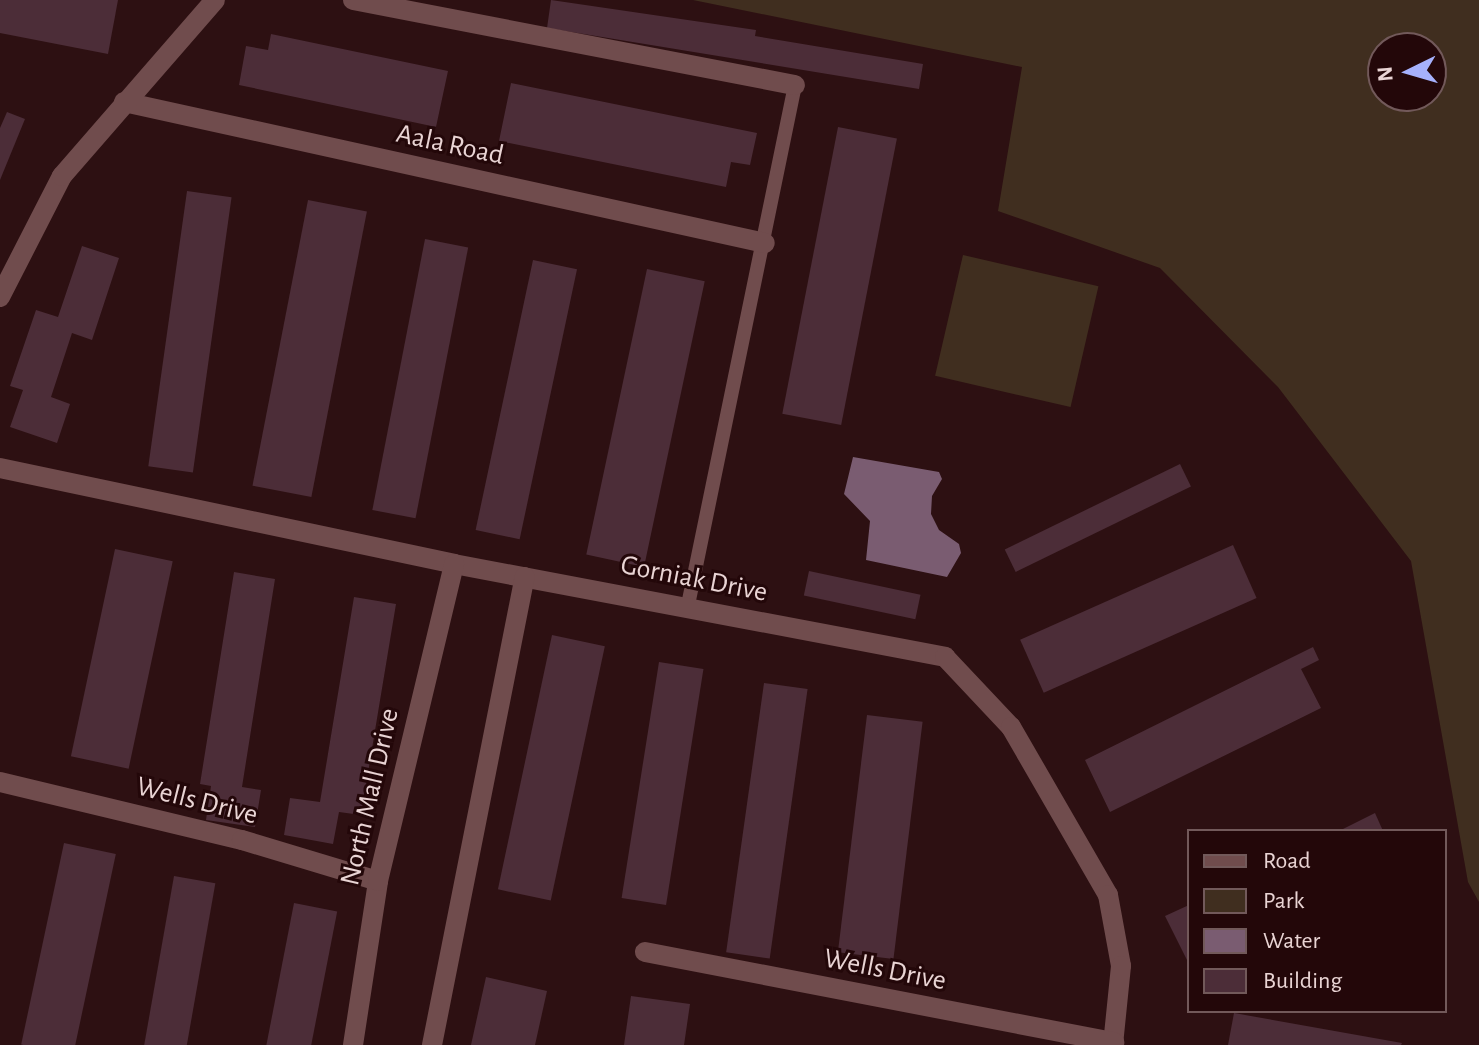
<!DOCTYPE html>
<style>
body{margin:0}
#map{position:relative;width:1479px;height:1045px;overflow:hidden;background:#2d1012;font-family:"Alegreya Sans",sans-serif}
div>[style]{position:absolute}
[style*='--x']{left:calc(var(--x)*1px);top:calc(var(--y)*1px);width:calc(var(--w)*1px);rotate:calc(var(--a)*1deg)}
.green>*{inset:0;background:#402e1f;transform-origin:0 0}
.water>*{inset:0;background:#7a5c71}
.building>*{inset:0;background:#4c2d38;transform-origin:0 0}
.service>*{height:14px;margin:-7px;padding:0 7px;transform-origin:7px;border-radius:7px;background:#704c4d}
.minor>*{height:20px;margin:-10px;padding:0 10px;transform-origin:10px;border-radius:10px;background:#704c4d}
span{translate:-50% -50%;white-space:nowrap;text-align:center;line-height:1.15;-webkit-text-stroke:6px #230709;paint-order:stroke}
.street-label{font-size:28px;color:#e9d4d4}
.legend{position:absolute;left:1187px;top:829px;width:260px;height:184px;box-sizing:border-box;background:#230709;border:2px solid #72595a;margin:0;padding:10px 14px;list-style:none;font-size:24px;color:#e9d4d4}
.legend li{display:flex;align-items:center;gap:16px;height:40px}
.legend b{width:40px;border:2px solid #72595a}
.north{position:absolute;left:1367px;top:32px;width:80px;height:80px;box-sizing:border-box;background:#230709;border:2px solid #72595a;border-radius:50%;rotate:265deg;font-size:22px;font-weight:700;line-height:32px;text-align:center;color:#e9d4d4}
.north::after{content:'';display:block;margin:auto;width:28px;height:36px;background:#a6b1fc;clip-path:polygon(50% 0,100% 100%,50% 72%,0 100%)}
</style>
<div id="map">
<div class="green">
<i style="clip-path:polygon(evenodd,693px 0,1479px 0,1479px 902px,1468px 882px,1411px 561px,1278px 387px,1160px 268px,998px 211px,1022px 67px,693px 0,1431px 48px,1431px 96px,1383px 96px,1383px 48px,1431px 48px)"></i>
<i style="left:963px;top:255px;width:139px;height:124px;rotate:13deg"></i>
</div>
<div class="water">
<i style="clip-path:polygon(853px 457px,939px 472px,942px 479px,932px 496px,931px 514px,939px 530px,959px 544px,961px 553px,947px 577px,866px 560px,870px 521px,844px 494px)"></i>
</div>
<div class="building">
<i style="clip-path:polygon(0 0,118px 0,108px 54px,0 33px)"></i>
<i style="clip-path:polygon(551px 0,756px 30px,755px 36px,923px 64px,919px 89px,547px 28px)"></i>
<i style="clip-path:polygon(271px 34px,448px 71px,436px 127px,239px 85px,246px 46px,268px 50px)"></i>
<i style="clip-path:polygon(511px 83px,757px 133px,750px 165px,731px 162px,726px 187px,499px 141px)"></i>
<i style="clip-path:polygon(7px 112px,25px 119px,0 180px,0 128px)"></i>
<i style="left:838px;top:127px;width:60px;height:292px;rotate:11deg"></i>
<i style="left:187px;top:191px;width:45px;height:278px;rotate:8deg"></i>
<i style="left:308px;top:200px;width:60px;height:291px;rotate:11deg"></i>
<i style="left:425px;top:239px;width:44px;height:276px;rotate:11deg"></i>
<i style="clip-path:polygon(82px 246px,119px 258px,92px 340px,72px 333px,51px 397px,70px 404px,57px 443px,10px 427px,23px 390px,10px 386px,36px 310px,58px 317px)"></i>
<i style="left:533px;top:260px;width:45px;height:276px;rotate:12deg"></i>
<i style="left:647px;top:269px;width:59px;height:292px;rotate:12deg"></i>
<i style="left:1180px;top:464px;width:25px;height:195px;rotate:64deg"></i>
<i style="left:1233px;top:545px;width:58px;height:233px;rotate:66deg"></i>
<i style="left:115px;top:549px;width:59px;height:212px;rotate:12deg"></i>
<i style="left:809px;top:571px;width:114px;height:25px;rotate:12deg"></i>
<i style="clip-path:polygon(234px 572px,275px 579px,242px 787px,261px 790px,255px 827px,206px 820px,211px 786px,200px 784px)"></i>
<i style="clip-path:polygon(354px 597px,396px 604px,361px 815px,339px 812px,333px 844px,284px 835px,290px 798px,320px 802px)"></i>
<i style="left:552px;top:635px;width:54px;height:260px;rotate:12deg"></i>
<i style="clip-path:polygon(1313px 647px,1319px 660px,1301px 669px,1321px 708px,1110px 812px,1085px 760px)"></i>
<i style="left:659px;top:662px;width:45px;height:239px;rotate:9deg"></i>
<i style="left:764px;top:683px;width:44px;height:272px;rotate:8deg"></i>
<i style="left:867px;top:715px;width:56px;height:239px;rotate:7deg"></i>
<i style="clip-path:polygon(1375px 813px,1383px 831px,1339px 831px)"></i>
<i style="left:64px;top:843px;width:53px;height:206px;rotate:12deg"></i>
<i style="left:174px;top:876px;width:42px;height:172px;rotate:10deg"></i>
<i style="left:294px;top:903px;width:44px;height:145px;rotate:11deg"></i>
<i style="clip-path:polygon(1189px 905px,1189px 964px,1165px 916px)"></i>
<i style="clip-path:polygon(486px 977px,547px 991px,535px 1045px,471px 1045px)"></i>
<i style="clip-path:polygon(631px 996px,690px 1004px,684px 1045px,624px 1045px)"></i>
<i style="clip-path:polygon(1234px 1013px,1402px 1043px,1401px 1045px,1228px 1045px)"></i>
</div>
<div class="service">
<i style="--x:688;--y:605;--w:531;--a:-78.37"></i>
</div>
<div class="minor">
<i style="--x:353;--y:0;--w:450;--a:10.9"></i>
<i style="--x:124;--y:102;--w:656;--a:12.41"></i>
<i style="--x:0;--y:297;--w:136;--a:-62.9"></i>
<i style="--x:62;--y:176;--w:233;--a:-49"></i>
<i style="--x:0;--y:468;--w:464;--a:11.9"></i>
<i style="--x:454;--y:564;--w:500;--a:10.7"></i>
<i style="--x:945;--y:657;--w:96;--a:46.7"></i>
<i style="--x:1011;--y:727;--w:194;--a:60"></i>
<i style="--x:1108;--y:895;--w:72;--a:79.6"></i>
<i style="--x:1121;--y:966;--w:79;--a:95.8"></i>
<i style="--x:0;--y:782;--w:249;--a:13.5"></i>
<i style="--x:242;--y:840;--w:142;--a:16.8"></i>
<i style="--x:645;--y:952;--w:478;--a:10.9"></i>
<i style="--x:353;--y:1045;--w:166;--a:-81.3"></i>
<i style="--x:378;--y:881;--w:326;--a:-76.5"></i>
<i style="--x:432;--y:1045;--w:477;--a:-78.8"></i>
</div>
<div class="street-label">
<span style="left:450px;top:145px;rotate:12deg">Aala Road</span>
<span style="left:694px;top:579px;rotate:11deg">Gorniak Drive</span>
<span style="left:370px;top:797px;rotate:-77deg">North Mall Drive</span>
<span style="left:197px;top:801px;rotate:14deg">Wells Drive</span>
<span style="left:885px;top:970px;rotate:11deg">Wells Drive</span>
</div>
<ul class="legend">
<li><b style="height:10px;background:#704c4d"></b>Road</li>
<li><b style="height:22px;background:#402e1f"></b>Park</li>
<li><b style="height:22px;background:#7a5c71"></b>Water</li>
<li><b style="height:22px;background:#4c2d38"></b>Building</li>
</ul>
<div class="north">N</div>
</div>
